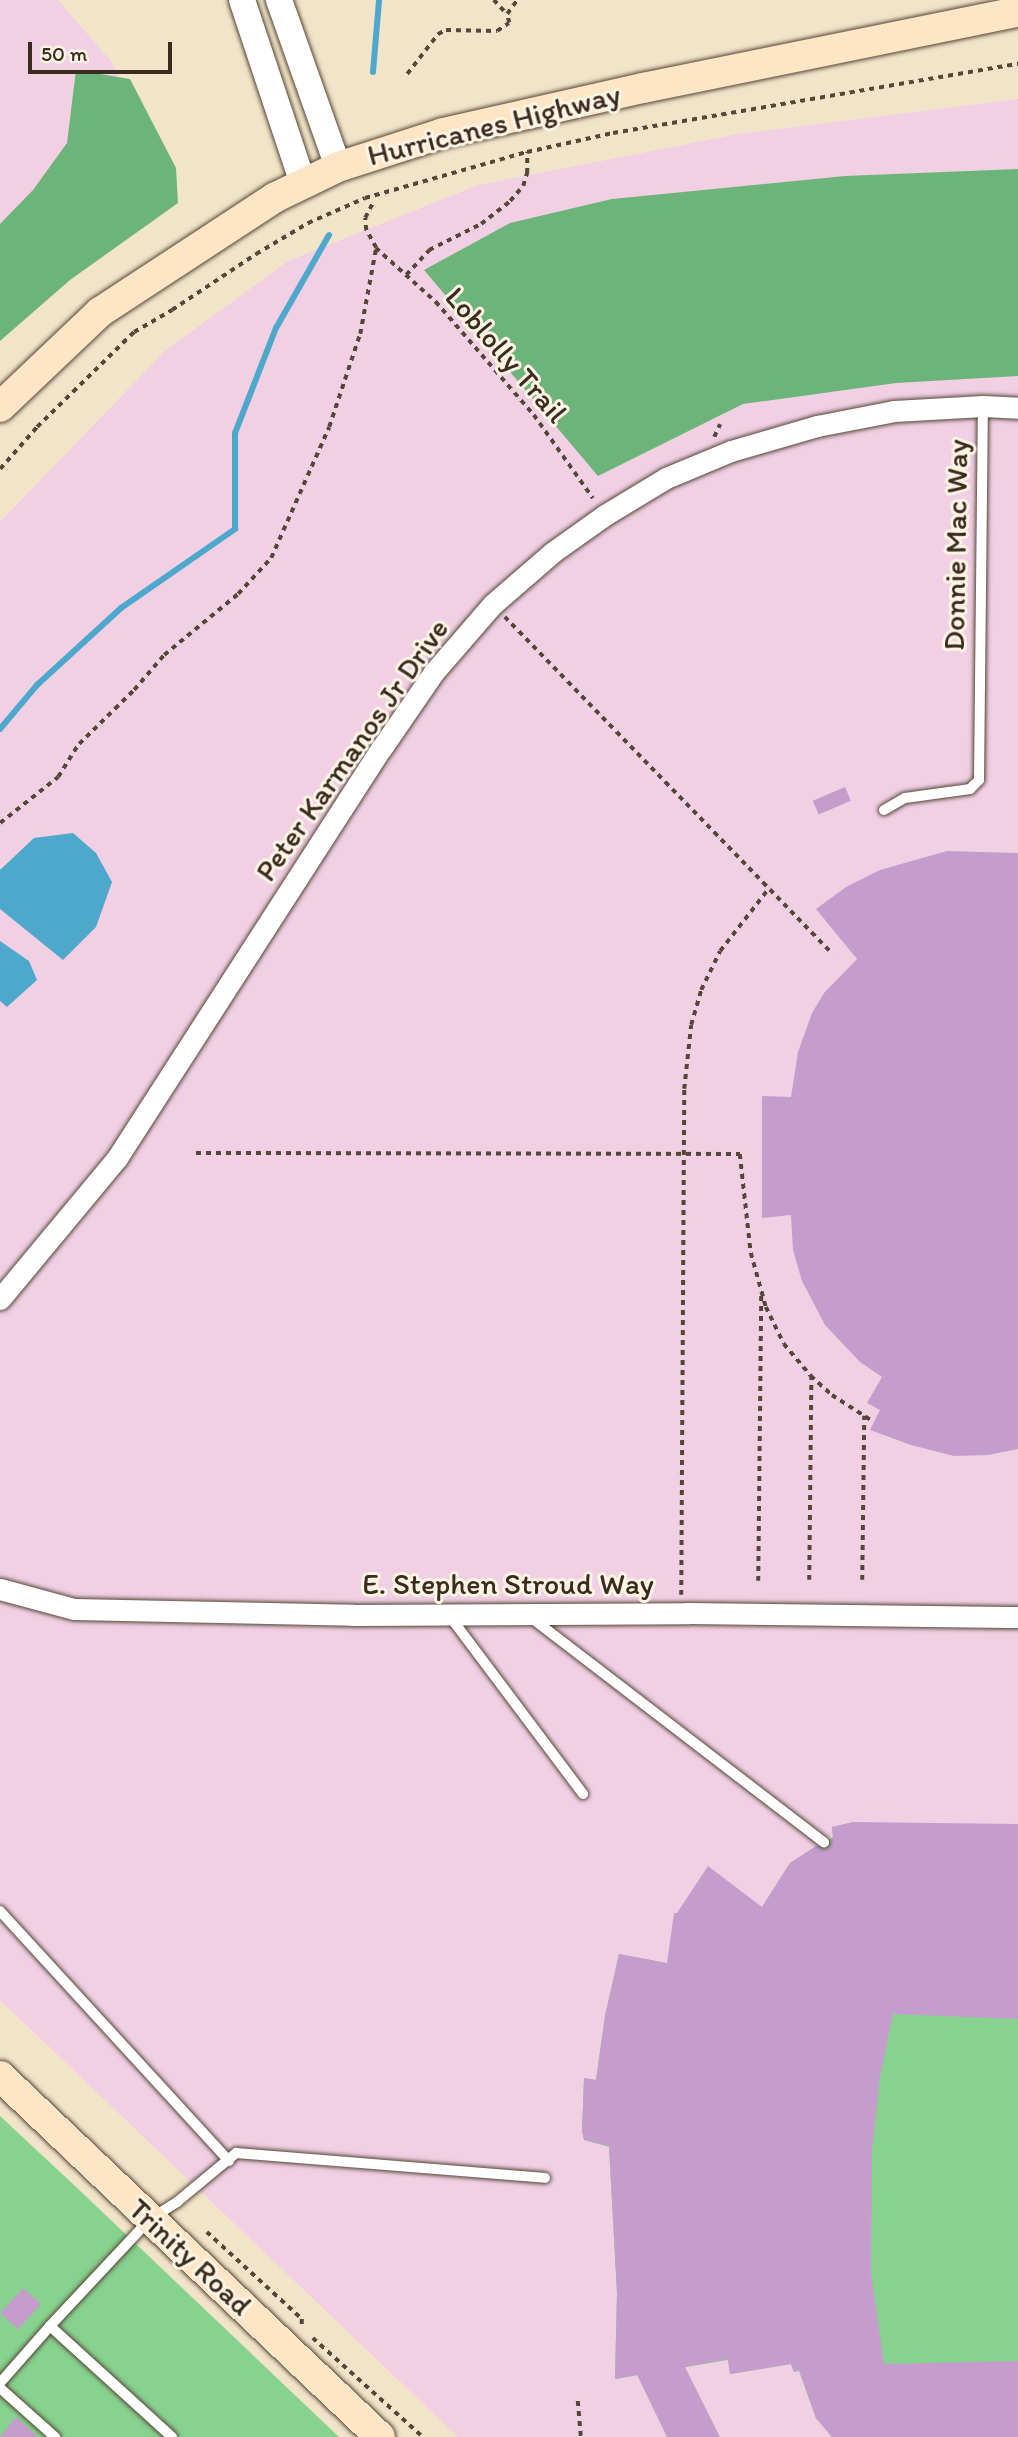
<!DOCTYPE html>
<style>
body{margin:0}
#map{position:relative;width:1018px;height:2437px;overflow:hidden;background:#f2e4c8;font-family:Itim,sans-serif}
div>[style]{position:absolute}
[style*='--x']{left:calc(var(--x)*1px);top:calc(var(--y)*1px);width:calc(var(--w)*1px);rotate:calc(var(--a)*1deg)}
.built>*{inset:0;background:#f1d0e4}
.green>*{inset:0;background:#87d28f}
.forest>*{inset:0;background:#6db47a}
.water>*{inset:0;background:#4ea8cc}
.stream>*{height:6px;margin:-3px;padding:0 3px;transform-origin:3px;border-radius:3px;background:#4ea8cc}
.building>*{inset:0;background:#c59dcc;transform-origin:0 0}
.path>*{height:3.5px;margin-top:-1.75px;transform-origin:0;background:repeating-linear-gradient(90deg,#564638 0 5px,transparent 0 10px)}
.roads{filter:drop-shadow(0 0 2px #564638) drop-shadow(0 0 2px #564638)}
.service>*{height:10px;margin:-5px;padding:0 5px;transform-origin:5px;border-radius:5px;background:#fff}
.minor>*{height:21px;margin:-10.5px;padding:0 10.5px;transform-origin:10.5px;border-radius:10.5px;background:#fff}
.tertiary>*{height:26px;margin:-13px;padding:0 13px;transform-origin:13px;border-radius:13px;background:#fff}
.secondary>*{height:30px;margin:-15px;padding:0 15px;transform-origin:15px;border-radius:15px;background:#fde5c5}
span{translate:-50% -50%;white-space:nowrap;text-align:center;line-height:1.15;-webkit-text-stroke:6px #fcf5e5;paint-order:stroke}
.street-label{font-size:30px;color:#3b2a1e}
.scale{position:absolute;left:28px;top:42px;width:144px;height:32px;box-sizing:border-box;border:4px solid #3b2a1e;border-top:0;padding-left:9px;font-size:21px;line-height:24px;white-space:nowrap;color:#3b2a1e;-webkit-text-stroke:5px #fcf5e5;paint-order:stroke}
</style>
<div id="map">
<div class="built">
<i style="clip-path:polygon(0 0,58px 0,110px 60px,177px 191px,0 320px)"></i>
<i style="clip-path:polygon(1018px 99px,1018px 2437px,458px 2437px,0 2000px,0 522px,165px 351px,288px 261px,478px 185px,739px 134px)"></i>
</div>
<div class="green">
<i style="clip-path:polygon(854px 1822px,856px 1832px,1018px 1825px,1018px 2437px,832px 2437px,816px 2418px,799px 2371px,794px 2372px,791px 2364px,730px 2374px,728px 2360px,615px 2379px,617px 2293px,609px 2147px,584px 2140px,582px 2131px,584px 2078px,596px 2080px,605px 2016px,619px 1954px,666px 1963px,665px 1974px,762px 1907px,790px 1863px,833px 1837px,832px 1827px)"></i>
<i style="clip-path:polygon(0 2116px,75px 2186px,339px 2437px,0 2437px)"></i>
</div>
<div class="forest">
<i style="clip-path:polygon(76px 70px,130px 79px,176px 168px,178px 203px,70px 280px,0 341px,0 224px,33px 190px,67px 143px)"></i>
<i style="clip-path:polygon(1018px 169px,1018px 376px,896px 383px,743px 404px,598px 476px,424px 270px,510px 223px,612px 199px,845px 176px)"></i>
</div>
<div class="water">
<i style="clip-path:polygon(73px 833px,96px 853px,112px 882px,96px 927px,63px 960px,0 909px,0 870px,34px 838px)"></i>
<i style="clip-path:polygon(0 941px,29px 961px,37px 980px,7px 1007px,0 1001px)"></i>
</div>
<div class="stream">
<i style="--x:373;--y:72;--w:72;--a:-85.2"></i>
<i style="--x:0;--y:729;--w:57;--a:-49.9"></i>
<i style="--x:37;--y:685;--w:114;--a:-42.5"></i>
<i style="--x:121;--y:608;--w:139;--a:-34.7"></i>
<i style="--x:235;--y:529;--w:96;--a:-90"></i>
<i style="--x:235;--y:433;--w:113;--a:-68.7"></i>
<i style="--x:276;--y:328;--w:107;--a:-60.3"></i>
</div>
<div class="building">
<i style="left:845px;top:787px;width:15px;height:35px;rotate:67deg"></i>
<i style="clip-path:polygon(947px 851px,1018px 853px,1018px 1449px,988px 1455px,954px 1456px,911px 1445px,870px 1430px,880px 1410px,867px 1403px,882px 1377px,860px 1362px,825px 1325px,802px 1281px,793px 1250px,791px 1215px,762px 1218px,762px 1096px,791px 1097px,798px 1052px,812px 1013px,824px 993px,857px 959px,816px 909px,846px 887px,880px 870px)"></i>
<i style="clip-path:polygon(854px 1822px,1018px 1824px,1018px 2019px,893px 2014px,880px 2077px,872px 2150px,871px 2273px,884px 2364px,1018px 2361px,1018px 2437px,832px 2437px,816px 2418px,799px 2370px,794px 2372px,791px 2364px,730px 2374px,728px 2359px,685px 2367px,720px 2437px,667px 2437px,637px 2375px,615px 2379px,617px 2293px,609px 2146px,584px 2140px,582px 2131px,584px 2078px,596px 2080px,605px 2016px,619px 1954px,667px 1963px,674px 1913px,677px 1913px,708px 1866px,762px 1907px,790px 1863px,816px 1846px,828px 1849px,833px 1838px,832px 1827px)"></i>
<i style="left:23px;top:2288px;width:24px;height:34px;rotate:42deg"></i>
<i style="clip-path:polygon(16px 2417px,38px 2437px,0 2437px)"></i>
</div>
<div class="path">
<i style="--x:494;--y:0;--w:19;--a:47"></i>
<i style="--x:407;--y:74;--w:51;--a:-52.2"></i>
<i style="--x:438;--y:34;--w:9;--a:-27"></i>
<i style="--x:446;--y:30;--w:51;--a:1.1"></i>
<i style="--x:497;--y:31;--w:14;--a:-34"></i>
<i style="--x:509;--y:23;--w:9;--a:-103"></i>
<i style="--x:507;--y:14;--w:17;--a:-54"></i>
<i style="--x:376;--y:248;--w:81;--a:42"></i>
<i style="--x:436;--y:302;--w:150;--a:49.1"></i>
<i style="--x:534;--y:415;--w:102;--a:54.6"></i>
<i style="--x:406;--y:275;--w:34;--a:-47"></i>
<i style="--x:429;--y:250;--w:58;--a:-26.6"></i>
<i style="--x:481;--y:224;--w:37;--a:-38"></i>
<i style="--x:510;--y:201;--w:20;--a:-49"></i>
<i style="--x:523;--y:186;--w:14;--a:-73"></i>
<i style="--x:527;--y:173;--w:21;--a:-90"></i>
<i style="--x:714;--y:437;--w:14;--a:-65"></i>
<i style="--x:0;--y:469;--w:56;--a:-48.6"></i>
<i style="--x:37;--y:427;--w:136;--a:-44.4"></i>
<i style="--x:134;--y:332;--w:44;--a:-30.1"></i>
<i style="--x:172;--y:310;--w:101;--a:-33.7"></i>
<i style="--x:256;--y:254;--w:61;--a:-30.8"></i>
<i style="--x:308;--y:223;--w:62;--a:-23.7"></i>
<i style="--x:365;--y:198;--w:168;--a:-15.9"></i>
<i style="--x:527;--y:152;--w:88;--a:-12.5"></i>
<i style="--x:613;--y:133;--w:411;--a:-9.7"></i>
<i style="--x:505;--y:617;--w:470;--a:45.8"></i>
<i style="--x:0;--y:823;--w:74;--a:-38.4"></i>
<i style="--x:58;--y:777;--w:39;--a:-58"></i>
<i style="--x:79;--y:744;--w:77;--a:-44.5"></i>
<i style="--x:134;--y:690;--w:46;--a:-49.4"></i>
<i style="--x:164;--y:655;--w:96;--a:-39.5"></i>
<i style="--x:238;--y:594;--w:49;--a:-47.5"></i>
<i style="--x:271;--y:558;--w:143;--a:-66.1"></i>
<i style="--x:329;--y:427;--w:98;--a:-71.6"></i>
<i style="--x:360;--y:334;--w:87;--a:-79.5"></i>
<i style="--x:376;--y:248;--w:21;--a:-119"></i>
<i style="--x:366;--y:230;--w:12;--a:-95"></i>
<i style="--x:365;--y:218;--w:18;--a:-63"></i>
<i style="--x:196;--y:1153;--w:544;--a:0.11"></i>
<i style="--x:740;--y:1154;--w:100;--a:83.7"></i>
<i style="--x:751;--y:1253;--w:56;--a:74.5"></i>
<i style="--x:766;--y:1307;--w:41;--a:64.1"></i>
<i style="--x:784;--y:1344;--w:42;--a:49.8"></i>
<i style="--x:811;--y:1376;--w:28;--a:42"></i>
<i style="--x:832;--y:1395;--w:46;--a:32.7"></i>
<i style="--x:809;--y:1580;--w:204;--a:-89.4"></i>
<i style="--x:862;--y:1580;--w:164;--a:-89.3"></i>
<i style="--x:758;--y:1581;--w:285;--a:-89.4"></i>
<i style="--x:681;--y:1595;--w:506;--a:-89.66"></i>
<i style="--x:684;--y:1089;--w:64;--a:-83.8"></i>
<i style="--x:691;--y:1025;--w:36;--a:-74"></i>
<i style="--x:701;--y:990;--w:43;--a:-64"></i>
<i style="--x:720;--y:951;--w:80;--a:-52.1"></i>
<i style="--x:207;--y:2232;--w:129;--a:42.5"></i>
<i style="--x:302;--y:2319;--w:9;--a:90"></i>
<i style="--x:313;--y:2338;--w:148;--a:42"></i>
<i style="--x:578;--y:2401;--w:36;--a:85"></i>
</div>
<div class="roads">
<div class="service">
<i style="--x:884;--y:810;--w:24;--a:-30"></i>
<i style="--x:905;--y:798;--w:66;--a:-7.9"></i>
<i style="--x:970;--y:789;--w:13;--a:-45"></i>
<i style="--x:979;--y:780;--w:374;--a:-89.4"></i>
<i style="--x:448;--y:1614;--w:225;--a:53.1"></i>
<i style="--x:529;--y:1616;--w:372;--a:37.5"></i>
<i style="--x:0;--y:1911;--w:339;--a:47.5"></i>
<i style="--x:0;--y:2383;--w:76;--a:-48.7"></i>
<i style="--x:0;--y:2388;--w:74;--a:41.7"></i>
<i style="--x:172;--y:2437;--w:165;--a:-137.7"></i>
<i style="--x:50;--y:2326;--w:146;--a:-46.9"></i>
<i style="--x:150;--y:2219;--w:32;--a:-32"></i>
<i style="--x:177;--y:2202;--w:77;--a:-39.7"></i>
<i style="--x:236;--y:2153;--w:310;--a:4.6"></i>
</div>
<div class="minor">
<i style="--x:0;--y:1299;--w:183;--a:-50.3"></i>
<i style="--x:117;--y:1158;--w:487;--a:-57.2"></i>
<i style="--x:381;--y:749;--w:93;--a:-55.5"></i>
<i style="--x:434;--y:672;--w:90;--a:-49.1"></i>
<i style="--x:493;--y:604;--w:79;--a:-40.9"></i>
<i style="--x:553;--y:552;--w:64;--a:-35.4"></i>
<i style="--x:605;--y:515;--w:71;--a:-31.2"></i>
<i style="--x:666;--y:478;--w:70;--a:-22.6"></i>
<i style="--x:731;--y:451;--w:90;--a:-16.2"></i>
<i style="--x:817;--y:426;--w:78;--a:-11"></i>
<i style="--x:894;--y:411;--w:89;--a:-3.2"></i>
<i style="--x:983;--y:406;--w:35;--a:3"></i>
<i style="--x:0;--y:1589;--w:77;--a:15.1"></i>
<i style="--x:74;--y:1609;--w:279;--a:1.2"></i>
<i style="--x:353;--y:1615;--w:335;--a:-0.3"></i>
<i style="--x:688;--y:1613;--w:330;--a:0.7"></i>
</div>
<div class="tertiary">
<i style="--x:242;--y:0;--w:193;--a:71.6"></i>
<i style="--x:279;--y:0;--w:177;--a:70.5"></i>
</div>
<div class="secondary">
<i style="--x:0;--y:407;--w:138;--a:-43.5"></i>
<i style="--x:100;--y:312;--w:208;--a:-33.2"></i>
<i style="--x:274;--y:198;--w:71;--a:-25.8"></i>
<i style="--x:338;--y:167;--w:110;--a:-17.9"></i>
<i style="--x:443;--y:133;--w:205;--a:-12.7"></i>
<i style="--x:643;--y:88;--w:383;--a:-11.5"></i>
<i style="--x:0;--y:2076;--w:524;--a:43.53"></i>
</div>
</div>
<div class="street-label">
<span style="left:494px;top:125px;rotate:-14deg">Hurricanes Highway</span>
<span style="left:506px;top:355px;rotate:49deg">Loblolly Trail</span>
<span style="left:956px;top:545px;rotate:-89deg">Donnie Mac Way</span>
<span style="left:352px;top:750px;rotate:-55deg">Peter Karmanos Jr Drive</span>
<span style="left:508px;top:1584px">E. Stephen Stroud Way</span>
<span style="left:190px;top:2257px;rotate:43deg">Trinity Road</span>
</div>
<div class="scale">50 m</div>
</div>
